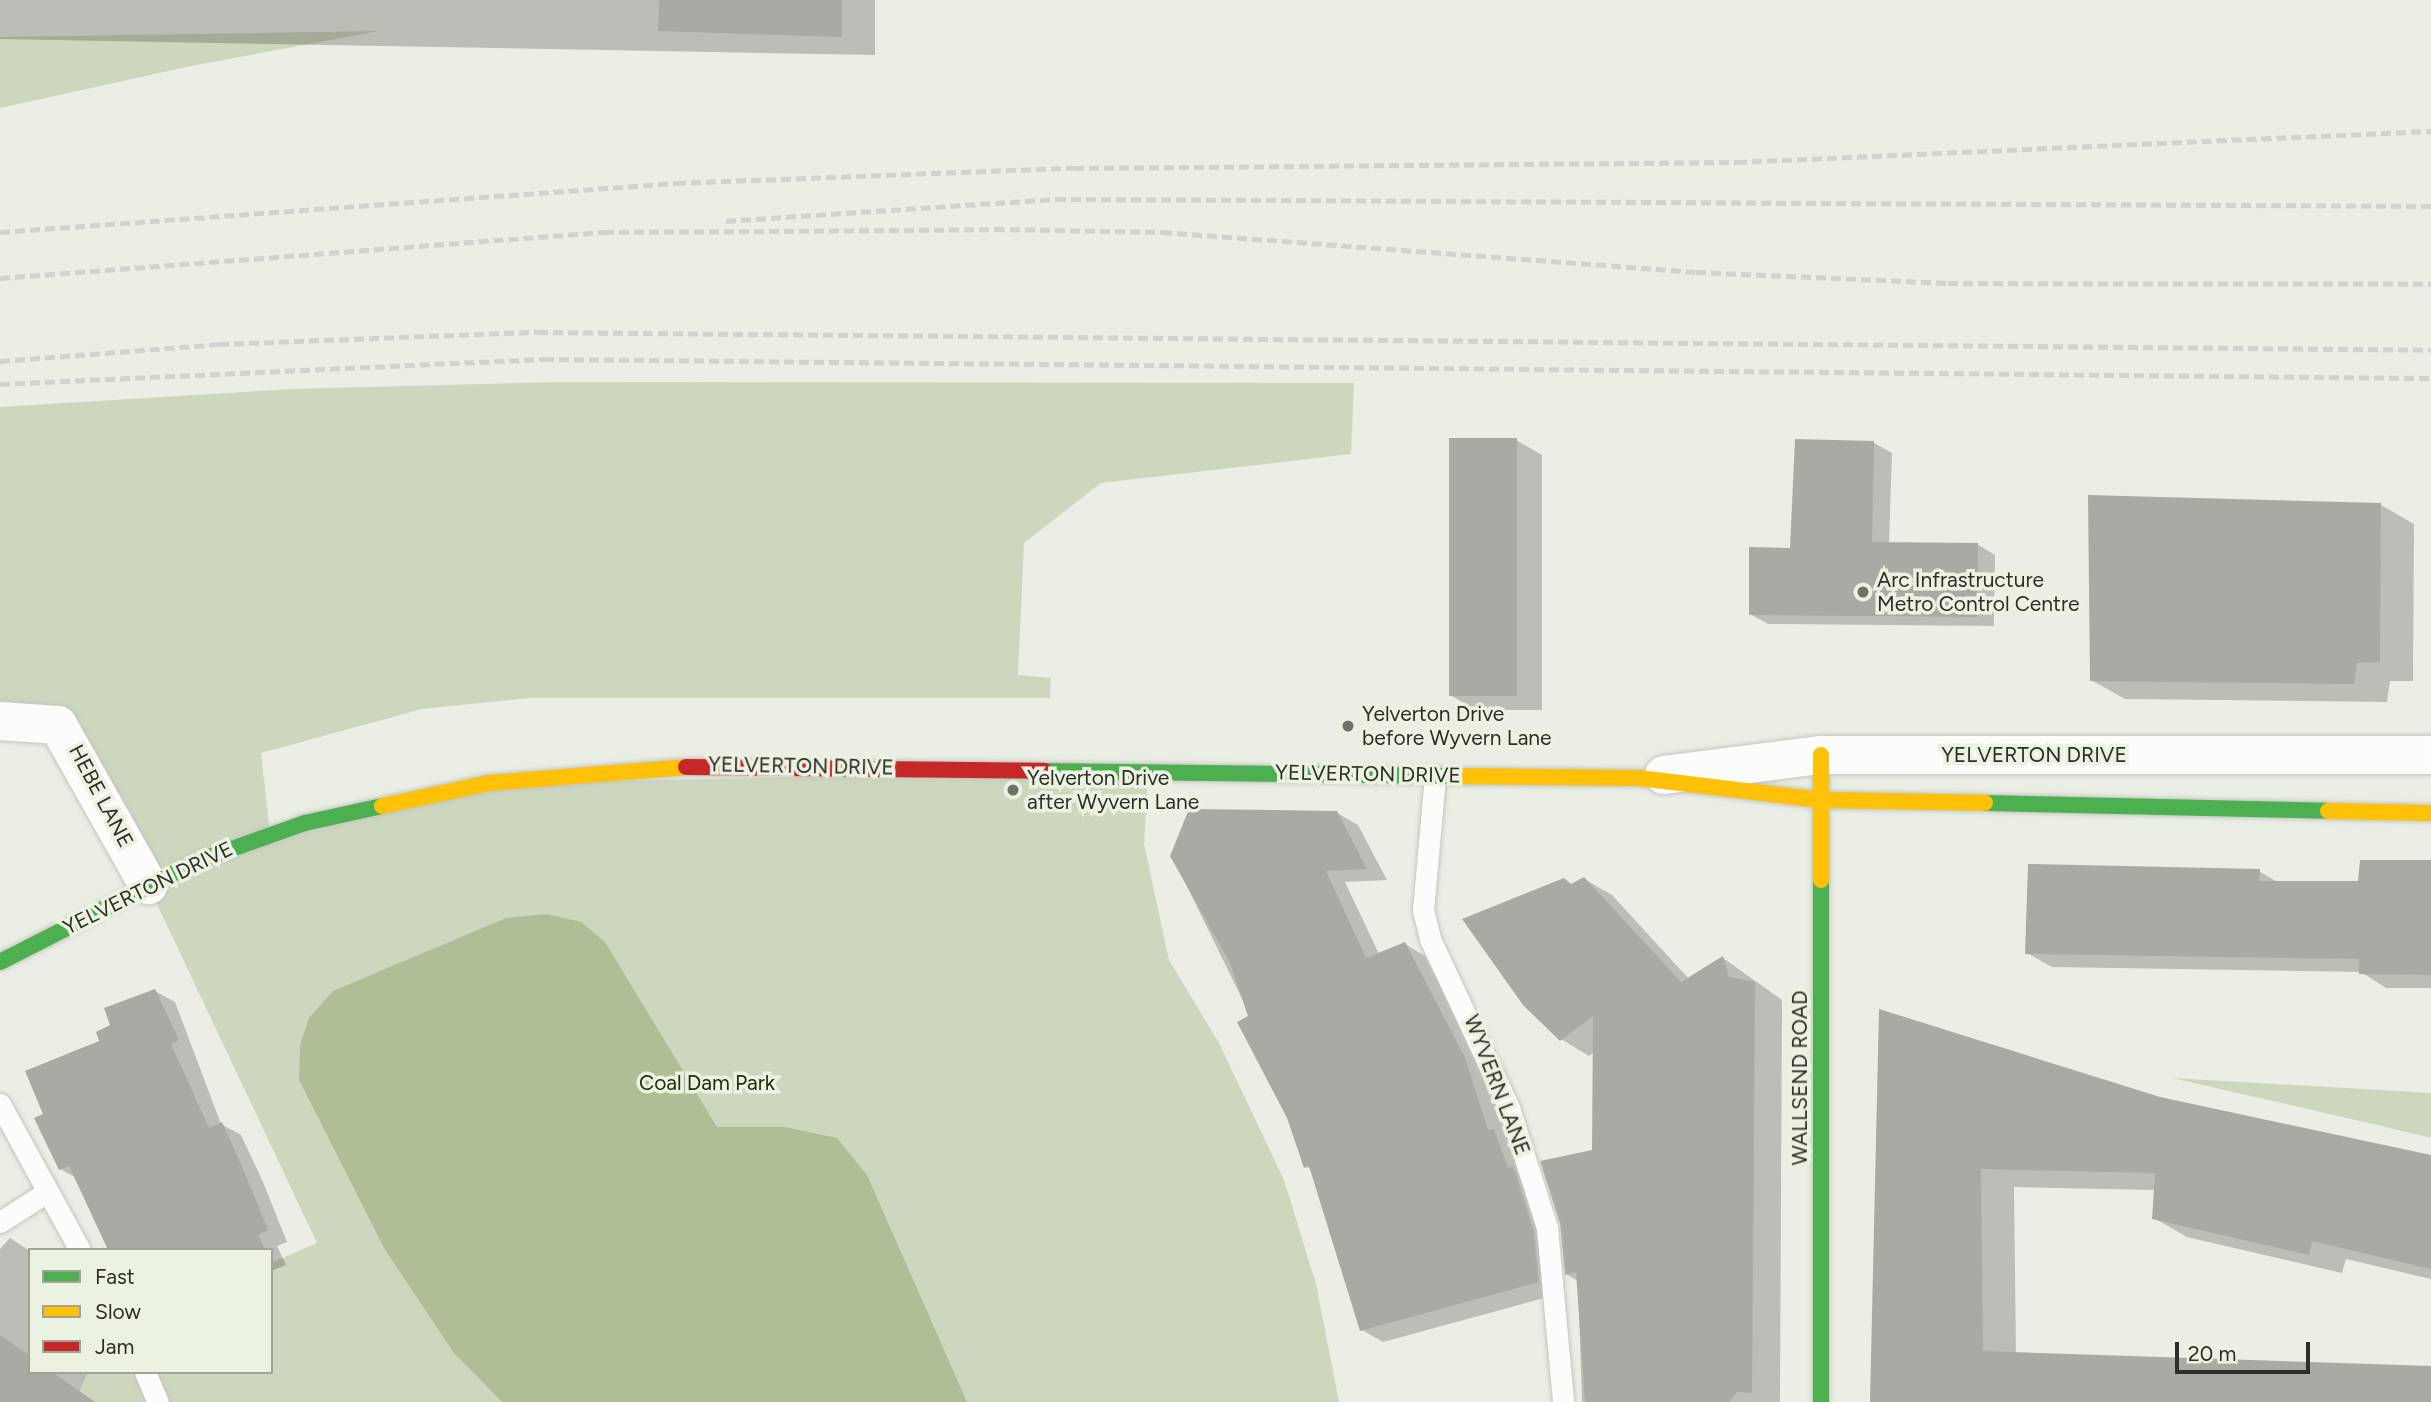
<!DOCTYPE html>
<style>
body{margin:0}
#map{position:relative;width:2431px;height:1402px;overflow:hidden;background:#eaeee5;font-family:Figtree,sans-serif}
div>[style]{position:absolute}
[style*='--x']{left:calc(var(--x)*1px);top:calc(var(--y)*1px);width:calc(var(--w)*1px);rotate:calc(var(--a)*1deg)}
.green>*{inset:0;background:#cdd7be}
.water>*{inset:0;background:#b0be98}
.shadow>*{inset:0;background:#0003}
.building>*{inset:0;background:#a8aba4;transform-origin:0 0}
.roads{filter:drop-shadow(0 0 2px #c3c6bf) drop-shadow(0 0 2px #c3c6bf)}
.lane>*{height:21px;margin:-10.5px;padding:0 10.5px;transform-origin:10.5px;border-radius:10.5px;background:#fcfcfb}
.street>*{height:38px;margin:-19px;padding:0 19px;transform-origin:19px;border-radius:19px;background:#fcfcfb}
.fast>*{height:16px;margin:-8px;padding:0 8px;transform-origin:8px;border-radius:8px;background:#4caf50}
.slow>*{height:16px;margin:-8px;padding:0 8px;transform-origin:8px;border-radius:8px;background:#ffc107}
.jam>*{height:16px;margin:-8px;padding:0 8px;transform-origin:8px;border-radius:8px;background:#c62828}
.rail>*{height:5px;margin-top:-2.5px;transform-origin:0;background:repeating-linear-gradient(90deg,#d2d3d1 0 10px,transparent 0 15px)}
.dots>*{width:19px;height:19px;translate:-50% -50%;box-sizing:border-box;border:4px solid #ebf2e1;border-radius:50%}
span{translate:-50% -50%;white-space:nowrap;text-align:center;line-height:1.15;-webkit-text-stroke:7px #ebf2e1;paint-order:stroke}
.poi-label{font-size:21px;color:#2c2f28}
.left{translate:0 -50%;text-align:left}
.street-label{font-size:21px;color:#2c2f28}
.park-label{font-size:21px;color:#222e06}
.legend{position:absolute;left:28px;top:1248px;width:245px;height:126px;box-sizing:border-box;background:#ebf2e1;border:2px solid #9fa497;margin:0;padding:9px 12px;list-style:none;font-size:21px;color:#2c2f28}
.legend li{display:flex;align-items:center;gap:14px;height:35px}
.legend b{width:35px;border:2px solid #9fa497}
.scale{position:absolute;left:2175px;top:1342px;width:135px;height:32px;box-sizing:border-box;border:4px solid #2c2f28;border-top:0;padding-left:9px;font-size:21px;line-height:24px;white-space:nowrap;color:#2c2f28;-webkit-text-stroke:5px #ebf2e1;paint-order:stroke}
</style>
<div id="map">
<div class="green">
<i style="clip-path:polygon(379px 31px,191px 66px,0 108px,0 37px)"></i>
<i style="clip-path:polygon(557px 382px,1354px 383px,1351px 454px,1101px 483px,1024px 543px,1018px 675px,1051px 678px,1050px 698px,529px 698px,422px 709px,261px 753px,270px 833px,489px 783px,1148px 771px,1144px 844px,1169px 960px,1219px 1043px,1284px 1180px,1316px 1284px,1339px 1402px,75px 1402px,88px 1372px,271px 1372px,271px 1263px,317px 1243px,148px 885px,70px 738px,0 721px,0 407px,292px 389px)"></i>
<i style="clip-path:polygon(2172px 1078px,2431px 1093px,2431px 1138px,2373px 1124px)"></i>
</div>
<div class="water">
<i style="clip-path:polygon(547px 914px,581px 922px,605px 942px,717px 1127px,785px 1127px,837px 1138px,867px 1175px,967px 1402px,502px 1402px,454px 1353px,384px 1248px,299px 1080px,300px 1045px,309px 1018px,333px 991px,506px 918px)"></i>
</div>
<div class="shadow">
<i style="clip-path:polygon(0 0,875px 0,875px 55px,0 39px)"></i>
<i style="clip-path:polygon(1516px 440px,1542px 455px,1542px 710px,1476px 710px,1450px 695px)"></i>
<i style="clip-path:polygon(1796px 441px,1874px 443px,1892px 453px,1889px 544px,1977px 544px,1995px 555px,1994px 626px,1768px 624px,1750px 614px,1792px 550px)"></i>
<i style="clip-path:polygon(2381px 505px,2414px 524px,2413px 681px,2390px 681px,2387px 702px,2125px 699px,2091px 680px)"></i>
<i style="clip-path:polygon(1337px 813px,1358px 825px,1387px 880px,1345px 882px,1379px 954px,1405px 944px,1425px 956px,1485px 1072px,1507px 1138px,1515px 1143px,1559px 1294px,1383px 1342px,1362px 1330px,1312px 1170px,1305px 1166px,1251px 1017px,1172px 856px)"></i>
<i style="clip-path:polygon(2431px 862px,2431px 988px,2386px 988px,2361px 972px,2052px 967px,2027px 953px,2259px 871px,2279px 883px,2360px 883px)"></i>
<i style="clip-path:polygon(1584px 879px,1612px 895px,1689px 979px,1723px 958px,1782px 1000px,1780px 1402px,1582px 1402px,1578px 1281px,1566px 1274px,1594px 1151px,1594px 1052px,1589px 1056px,1561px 1039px,1564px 880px,1573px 885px)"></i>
<i style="clip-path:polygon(155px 991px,175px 1002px,221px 1124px,241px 1135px,263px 1182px,287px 1242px,277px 1246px,286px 1265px,271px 1271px,271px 1250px,109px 1250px,77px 1178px,60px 1169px,102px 1042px)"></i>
<i style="clip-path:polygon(1880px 1011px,2159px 1099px,2431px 1157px,2431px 1279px,2346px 1259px,2342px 1273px,2187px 1237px,2154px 1218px,2156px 1190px,2014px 1187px,2016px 1354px,2431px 1368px,2431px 1402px,1872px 1402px)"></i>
<i style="clip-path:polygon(10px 1238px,30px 1251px,30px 1372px,88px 1372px,75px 1402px,0 1402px,0 1249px)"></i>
</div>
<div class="building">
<i style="clip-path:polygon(659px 0,842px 0,842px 37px,658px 31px)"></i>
<i style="left:1449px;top:438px;width:68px;height:258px"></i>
<i style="clip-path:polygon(1795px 439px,1874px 441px,1872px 542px,1978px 543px,1977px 617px,1749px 615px,1749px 547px,1790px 548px)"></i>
<i style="clip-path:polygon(2088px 495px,2381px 503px,2380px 662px,2357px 663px,2354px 684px,2090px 681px)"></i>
<i style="clip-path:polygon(1189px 809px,1337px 811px,1367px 869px,1326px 871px,1366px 958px,1405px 942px,1465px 1058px,1488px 1130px,1494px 1129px,1508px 1168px,1514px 1167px,1534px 1231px,1539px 1282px,1360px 1331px,1309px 1166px,1304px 1168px,1287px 1118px,1237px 1022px,1248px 1016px,1230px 963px,1170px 856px)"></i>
<i style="clip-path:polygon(2360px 860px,2431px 860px,2431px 975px,2359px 974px,2359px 959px,2025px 954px,2028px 864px,2260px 869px,2259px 881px,2358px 881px)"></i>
<i style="clip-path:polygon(1584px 877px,1681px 982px,1723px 956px,1729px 977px,1755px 982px,1752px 1393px,1737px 1392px,1729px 1402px,1585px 1402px,1576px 1272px,1565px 1275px,1560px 1224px,1540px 1161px,1592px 1150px,1593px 1016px,1560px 1041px,1523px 1005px,1462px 919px,1564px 878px,1571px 884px)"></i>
<i style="clip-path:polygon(155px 989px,179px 1040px,171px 1044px,209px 1128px,222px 1122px,243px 1169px,268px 1230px,258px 1235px,265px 1250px,108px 1250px,69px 1166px,59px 1170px,34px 1118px,43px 1114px,25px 1071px,99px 1041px,96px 1032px,110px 1025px,104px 1008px)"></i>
<i style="clip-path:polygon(1879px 1009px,2160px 1097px,2431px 1155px,2431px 1269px,2312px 1241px,2309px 1255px,2152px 1219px,2155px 1173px,1981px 1169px,1983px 1351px,2431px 1366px,2431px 1402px,1870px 1402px)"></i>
<i style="clip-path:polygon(0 1335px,30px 1356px,30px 1372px,52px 1372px,95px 1402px,0 1402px)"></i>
</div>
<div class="roads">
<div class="lane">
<i style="--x:1435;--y:776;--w:135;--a:95.1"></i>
<i style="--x:1423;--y:910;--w:30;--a:76"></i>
<i style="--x:1430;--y:939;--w:187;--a:64.9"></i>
<i style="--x:1509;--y:1108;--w:126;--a:72.4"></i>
<i style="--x:1547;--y:1228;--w:175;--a:84.7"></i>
<i style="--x:0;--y:1104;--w:166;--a:61.3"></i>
<i style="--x:0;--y:1222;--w:56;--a:-32.6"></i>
<i style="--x:145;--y:1372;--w:33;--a:67"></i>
</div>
<div class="street">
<i style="--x:0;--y:721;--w:58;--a:3.9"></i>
<i style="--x:58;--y:725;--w:184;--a:60.6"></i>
<i style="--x:1664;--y:775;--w:158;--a:-7.3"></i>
<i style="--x:1821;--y:755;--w:610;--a:0"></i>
</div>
<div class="fast">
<i style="--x:1044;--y:771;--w:407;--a:0.7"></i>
<i style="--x:1985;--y:803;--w:343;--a:1.3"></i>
<i style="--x:1821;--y:880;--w:522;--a:90"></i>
<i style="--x:0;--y:962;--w:222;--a:-27"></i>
<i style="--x:198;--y:861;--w:114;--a:-19.6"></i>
<i style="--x:305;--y:823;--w:79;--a:-12.4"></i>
</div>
<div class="slow">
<i style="--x:1821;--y:755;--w:125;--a:90"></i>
<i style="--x:1451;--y:776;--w:188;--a:0.6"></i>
<i style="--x:1639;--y:778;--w:183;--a:6.9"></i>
<i style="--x:1821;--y:800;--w:164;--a:1"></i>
<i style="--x:382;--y:806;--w:109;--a:-12.1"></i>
<i style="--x:489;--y:783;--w:198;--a:-4.6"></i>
<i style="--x:2328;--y:811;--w:103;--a:1.1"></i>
</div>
<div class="jam">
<i style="--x:686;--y:767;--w:358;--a:0.6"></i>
</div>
</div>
<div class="rail">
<i style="--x:726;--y:221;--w:331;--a:-3.8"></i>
<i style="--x:1056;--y:199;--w:1375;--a:0.29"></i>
<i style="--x:0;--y:232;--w:678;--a:-4.15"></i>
<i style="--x:676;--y:183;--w:398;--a:-2.2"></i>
<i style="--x:1074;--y:168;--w:663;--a:-0.52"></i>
<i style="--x:1737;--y:162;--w:695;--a:-2.56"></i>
<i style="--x:0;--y:278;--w:606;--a:-4.36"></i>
<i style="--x:604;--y:232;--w:391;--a:-0.4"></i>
<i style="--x:995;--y:229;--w:167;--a:1"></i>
<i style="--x:1162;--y:232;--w:535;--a:4.28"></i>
<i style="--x:1696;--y:272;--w:252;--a:2.5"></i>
<i style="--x:1948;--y:283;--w:483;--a:0.1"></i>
<i style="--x:0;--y:361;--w:220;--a:-4.4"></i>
<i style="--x:219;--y:344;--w:319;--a:-2.2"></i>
<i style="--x:538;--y:332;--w:1893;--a:0.54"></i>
<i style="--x:0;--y:384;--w:545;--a:-2.63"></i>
<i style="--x:544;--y:359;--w:1887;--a:0.58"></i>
</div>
<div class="dots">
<i style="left:1863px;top:592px;background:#6e726a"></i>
<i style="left:1348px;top:726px;background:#6e726a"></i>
<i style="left:1013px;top:790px;background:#6e726a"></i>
</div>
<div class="poi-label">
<span class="left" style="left:1877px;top:592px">Arc Infrastructure<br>Metro Control Centre</span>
<span class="left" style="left:1362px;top:726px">Yelverton Drive<br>before Wyvern Lane</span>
<span class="left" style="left:1027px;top:790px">Yelverton Drive<br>after Wyvern Lane</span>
</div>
<div class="street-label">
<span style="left:2034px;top:755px">YELVERTON DRIVE</span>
<span style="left:801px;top:766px;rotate:1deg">YELVERTON DRIVE</span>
<span style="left:1368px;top:774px;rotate:1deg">YELVERTON DRIVE</span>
<span style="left:101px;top:796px;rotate:62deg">HEBE LANE</span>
<span style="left:148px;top:888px;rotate:-26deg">YELVERTON DRIVE</span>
<span style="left:1800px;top:1078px;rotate:-90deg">WALLSEND ROAD</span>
<span style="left:1497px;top:1085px;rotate:69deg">WYVERN LANE</span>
</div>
<div class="park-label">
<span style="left:707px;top:1083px">Coal Dam Park</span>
</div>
<ul class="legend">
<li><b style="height:9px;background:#4caf50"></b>Fast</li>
<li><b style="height:9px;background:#ffc107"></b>Slow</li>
<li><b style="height:9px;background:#c62828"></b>Jam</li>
</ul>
<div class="scale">20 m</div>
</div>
